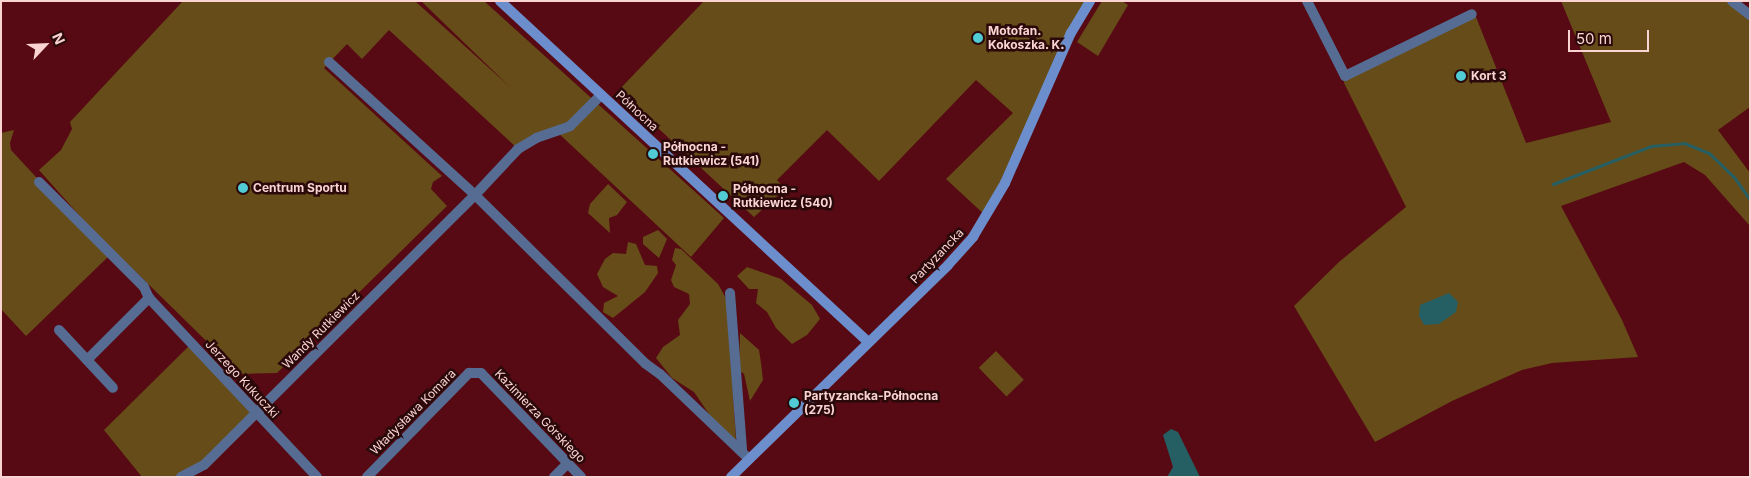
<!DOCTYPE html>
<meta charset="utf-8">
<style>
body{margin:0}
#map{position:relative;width:1751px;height:478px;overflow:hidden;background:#570a13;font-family:Inter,sans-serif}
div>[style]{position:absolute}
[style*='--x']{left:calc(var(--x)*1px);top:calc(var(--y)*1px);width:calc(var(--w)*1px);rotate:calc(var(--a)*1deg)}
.green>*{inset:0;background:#664c18;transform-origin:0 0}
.water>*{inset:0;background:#255e63}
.stream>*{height:3px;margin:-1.5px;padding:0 1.5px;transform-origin:1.5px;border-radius:1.5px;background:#255e63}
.street>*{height:10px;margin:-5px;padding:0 5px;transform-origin:5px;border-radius:5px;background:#566c93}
.secondary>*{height:10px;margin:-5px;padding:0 5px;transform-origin:5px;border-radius:5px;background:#6c8ecc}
.dots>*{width:14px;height:14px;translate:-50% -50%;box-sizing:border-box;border:2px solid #29090a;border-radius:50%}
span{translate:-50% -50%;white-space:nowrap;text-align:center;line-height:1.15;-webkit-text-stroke:5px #29090a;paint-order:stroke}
.poi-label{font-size:12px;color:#fad4d2;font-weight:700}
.left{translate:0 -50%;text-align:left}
.street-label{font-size:12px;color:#fad4d2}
.frame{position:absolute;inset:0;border:2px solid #fad4d2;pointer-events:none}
.north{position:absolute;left:20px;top:20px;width:50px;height:50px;-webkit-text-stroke:4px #29090a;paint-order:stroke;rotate:65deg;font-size:14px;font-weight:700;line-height:20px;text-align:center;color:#fad4d2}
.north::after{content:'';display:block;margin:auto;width:18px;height:22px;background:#fad4d2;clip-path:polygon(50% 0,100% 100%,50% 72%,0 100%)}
.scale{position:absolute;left:1568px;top:30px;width:81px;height:22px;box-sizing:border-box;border:2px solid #fad4d2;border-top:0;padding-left:6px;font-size:15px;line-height:18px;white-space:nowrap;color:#fad4d2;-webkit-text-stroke:4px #29090a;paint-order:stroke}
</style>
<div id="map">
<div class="green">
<i style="clip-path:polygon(183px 1px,415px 1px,510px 87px,421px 1px,484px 1px,724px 218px,691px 257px,556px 131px,518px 149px,389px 30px,362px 59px,347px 44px,324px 68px,442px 176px,433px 182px,431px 189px,447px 206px,277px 373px,240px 374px,87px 224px,39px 170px,61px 150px,72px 129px,70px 122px)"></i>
<i style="clip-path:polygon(704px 1px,1090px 1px,986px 216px,946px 179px,1013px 113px,976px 80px,879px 181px,827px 130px,777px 180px,785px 189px,754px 217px,618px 91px)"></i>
<i style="clip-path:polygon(1102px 1px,1122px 1px,1128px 5px,1098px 56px,1077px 42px)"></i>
<i style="clip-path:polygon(1561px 1px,1732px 1px,1750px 15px,1750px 107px,1718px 130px,1750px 173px,1750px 226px,1705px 175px,1684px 162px,1561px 206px,1622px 320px,1638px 357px,1552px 363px,1522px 370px,1452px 401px,1375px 442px,1294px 306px,1339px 262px,1406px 207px,1344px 83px,1345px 76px,1472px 14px,1476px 17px,1526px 143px,1611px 122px)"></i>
<i style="clip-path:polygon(14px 130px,10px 143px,11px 150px,109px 256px,26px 336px,1px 309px,1px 133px)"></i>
<i style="clip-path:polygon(608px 184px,627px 202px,617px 215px,609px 218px,610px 233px,588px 213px,590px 204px)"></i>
<i style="clip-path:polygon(658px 230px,667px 239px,659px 258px,643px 244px,643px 237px)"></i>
<i style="clip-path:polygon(628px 242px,636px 244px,645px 265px,657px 266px,658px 273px,645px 292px,613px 318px,603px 312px,604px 303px,618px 296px,603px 287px,597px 274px,605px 259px,613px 253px,626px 254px)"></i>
<i style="clip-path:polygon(675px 248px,681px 249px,718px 284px,727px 300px,736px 441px,711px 417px,694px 392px,672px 378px,656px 358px,663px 347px,680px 335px,678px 320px,690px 304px,689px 294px,674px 287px,671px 280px,676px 265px,672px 260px)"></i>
<i style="clip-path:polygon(747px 267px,781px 279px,812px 305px,820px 319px,807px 335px,792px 344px,776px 328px,767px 312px,756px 303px,758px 289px,749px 289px,737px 276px)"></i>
<i style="clip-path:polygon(740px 333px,759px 350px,761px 363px,763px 380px,750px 401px,744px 374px,739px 370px)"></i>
<i style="clip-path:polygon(192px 343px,257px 412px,204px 465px,181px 477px,142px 477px,104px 430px)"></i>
<i style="left:996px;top:351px;width:40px;height:24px;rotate:46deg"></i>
</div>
<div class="water">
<i style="clip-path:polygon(1449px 293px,1458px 302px,1456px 312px,1439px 324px,1424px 325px,1419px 316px,1420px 305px)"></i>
<i style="clip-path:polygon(1171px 429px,1178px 432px,1200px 477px,1167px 477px,1173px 467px,1163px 435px)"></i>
</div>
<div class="stream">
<i style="--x:1553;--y:184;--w:105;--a:-21.2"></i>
<i style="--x:1651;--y:146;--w:33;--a:-5"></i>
<i style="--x:1684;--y:143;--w:27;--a:22"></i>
<i style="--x:1709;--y:153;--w:35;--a:44"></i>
<i style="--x:1734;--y:177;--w:28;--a:55"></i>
</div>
<div class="street">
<i style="--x:1307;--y:1;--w:84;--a:63.1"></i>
<i style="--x:1345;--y:76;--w:141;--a:-26"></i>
<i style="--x:1732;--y:1;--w:23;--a:38"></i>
<i style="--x:329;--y:62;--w:197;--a:42.3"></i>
<i style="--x:475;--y:195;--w:63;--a:-46.9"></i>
<i style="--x:518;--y:149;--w:21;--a:-31"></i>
<i style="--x:536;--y:138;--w:36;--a:-19"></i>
<i style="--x:570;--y:126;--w:44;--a:-45"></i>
<i style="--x:39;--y:182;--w:148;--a:45"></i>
<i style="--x:144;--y:287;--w:12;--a:66"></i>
<i style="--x:149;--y:298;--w:245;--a:46.8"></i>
<i style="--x:730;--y:293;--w:157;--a:85.6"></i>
<i style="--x:59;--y:330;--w:79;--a:47"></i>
<i style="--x:87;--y:360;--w:88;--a:-45"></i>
<i style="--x:181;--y:477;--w:26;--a:-28"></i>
<i style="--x:204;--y:465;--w:383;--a:-44.9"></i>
<i style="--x:475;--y:195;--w:240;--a:44.7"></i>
<i style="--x:646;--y:364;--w:17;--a:36"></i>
<i style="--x:660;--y:374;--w:123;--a:43.7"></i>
<i style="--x:367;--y:477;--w:146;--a:-45.6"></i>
<i style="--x:469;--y:373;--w:12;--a:0"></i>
<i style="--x:481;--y:373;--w:144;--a:46.1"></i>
<i style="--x:554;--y:477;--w:20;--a:-45"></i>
</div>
<div class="secondary">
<i style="--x:500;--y:1;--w:500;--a:42.81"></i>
<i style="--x:731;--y:477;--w:303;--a:-44.3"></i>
<i style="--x:948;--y:265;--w:38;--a:-48"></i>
<i style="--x:973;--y:237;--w:63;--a:-59.3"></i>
<i style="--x:1005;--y:183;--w:164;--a:-66.3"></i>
<i style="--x:1071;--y:33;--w:37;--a:-59"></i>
</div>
<div class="dots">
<i style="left:978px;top:38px;background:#51ccd5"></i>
<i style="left:1461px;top:76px;background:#51ccd5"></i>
<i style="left:653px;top:154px;background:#51ccd5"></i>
<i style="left:243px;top:188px;background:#51ccd5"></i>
<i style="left:723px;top:196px;background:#51ccd5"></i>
<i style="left:794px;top:403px;background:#51ccd5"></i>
</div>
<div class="poi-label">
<span class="left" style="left:988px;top:38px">Motofan.<br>Kokoszka. K.</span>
<span class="left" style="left:1471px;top:76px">Kort 3</span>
<span class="left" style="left:663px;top:154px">Północna -<br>Rutkiewicz (541)</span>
<span class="left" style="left:253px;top:188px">Centrum Sportu</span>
<span class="left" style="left:733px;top:196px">Północna -<br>Rutkiewicz (540)</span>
<span class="left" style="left:804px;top:403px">Partyzancka-Północna<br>(275)</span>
</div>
<div class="street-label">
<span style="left:637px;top:111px;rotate:43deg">Północna</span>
<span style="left:937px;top:256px;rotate:-46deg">Partyzancka</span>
<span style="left:321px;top:330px;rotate:-45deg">Wandy Rutkiewicz</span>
<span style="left:242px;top:379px;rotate:47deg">Jerzego Kukuczki</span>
<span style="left:413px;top:412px;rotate:-45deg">Władysława Komara</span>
<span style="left:540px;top:416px;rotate:46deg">Kazimierza Górskiego</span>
</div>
<div class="frame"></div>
<div class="north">N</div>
<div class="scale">50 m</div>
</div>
